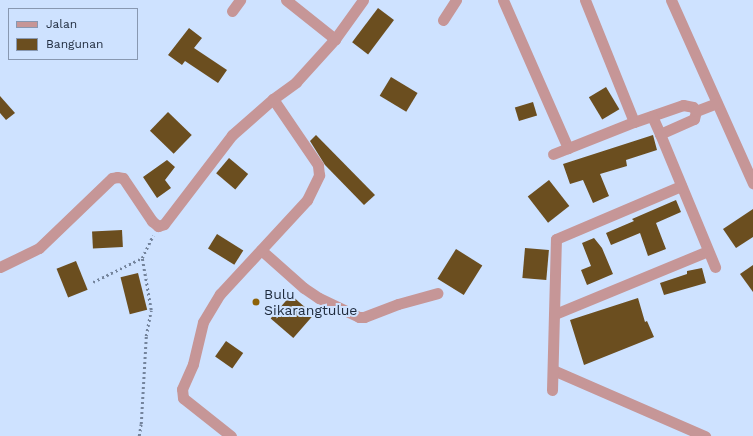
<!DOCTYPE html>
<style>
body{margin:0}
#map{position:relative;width:753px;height:436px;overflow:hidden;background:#cee2ff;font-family:"Work Sans",sans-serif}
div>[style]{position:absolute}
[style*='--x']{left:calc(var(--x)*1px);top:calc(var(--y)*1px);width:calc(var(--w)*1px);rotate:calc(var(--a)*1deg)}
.building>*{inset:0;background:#6b4e1f;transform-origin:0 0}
.path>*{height:2.5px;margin-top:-1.25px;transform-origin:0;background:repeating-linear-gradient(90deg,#74849c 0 2px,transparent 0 5px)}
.minor>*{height:11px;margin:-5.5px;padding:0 5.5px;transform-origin:5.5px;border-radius:5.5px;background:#c69697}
.dots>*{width:11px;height:11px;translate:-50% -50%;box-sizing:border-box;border:2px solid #cee2ff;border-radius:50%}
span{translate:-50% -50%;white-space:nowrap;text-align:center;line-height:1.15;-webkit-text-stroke:4px #cee2ff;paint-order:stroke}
.poi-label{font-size:14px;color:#1e2a3c}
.left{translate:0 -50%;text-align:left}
.legend{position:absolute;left:8px;top:8px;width:130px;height:52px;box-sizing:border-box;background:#cee2ff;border:1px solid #8898b1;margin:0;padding:5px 7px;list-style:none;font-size:12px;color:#1e2a3c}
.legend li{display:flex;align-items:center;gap:8px;height:20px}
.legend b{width:20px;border:1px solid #8898b1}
</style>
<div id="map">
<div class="building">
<i style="left:378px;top:8px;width:20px;height:43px;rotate:37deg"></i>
<i style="clip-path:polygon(189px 28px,202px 38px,194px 48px,227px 70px,218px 83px,185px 61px,182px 65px,168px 55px)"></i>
<i style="left:391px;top:77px;width:31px;height:22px;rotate:31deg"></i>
<i style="left:606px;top:87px;width:26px;height:20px;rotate:59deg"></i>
<i style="clip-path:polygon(0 96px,15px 113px,6px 120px,0 113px)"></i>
<i style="left:533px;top:102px;width:14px;height:19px;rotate:73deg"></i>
<i style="left:168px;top:112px;width:33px;height:26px;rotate:44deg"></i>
<i style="clip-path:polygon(316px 135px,375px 195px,364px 205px,325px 165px,310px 141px)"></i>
<i style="clip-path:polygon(653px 135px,657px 150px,626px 160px,627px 166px,600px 174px,609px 196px,593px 203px,583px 180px,570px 184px,563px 164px)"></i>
<i style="left:229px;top:158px;width:25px;height:20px;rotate:40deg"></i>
<i style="clip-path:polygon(167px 160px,175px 167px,165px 180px,171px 188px,157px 198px,143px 177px)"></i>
<i style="left:549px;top:180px;width:33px;height:27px;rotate:52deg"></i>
<i style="clip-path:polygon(676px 200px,681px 212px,656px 223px,666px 249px,648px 256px,640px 233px,611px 245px,606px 233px,634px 221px,632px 219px)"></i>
<i style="clip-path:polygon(753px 209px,753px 237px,736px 248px,723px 229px)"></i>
<i style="left:122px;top:230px;width:17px;height:30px;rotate:87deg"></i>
<i style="left:217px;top:234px;width:31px;height:17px;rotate:32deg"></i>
<i style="clip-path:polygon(594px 238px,602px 248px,613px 274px,587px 285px,581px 270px,591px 266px,582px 243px)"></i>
<i style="left:525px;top:248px;width:24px;height:30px;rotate:5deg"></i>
<i style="left:456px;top:249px;width:31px;height:35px;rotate:32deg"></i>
<i style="left:76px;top:261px;width:31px;height:21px;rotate:68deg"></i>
<i style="clip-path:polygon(753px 265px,753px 292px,740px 274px)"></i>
<i style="clip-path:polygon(702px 268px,706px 283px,664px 295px,660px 283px,687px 274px,687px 271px)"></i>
<i style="left:138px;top:273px;width:38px;height:18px;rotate:76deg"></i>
<i style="left:291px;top:295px;width:30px;height:31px;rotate:41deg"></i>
<i style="clip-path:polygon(638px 298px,645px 322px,647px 321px,654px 337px,584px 365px,570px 320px)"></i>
<i style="left:226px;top:341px;width:21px;height:19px;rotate:35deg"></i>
</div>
<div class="path">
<i style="--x:93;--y:282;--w:55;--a:-26.1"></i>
<i style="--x:139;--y:436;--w:12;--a:-81"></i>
<i style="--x:141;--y:424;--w:88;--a:-86.7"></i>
<i style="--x:146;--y:336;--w:26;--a:-79"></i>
<i style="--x:151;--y:310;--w:53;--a:-99.8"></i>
<i style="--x:142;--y:258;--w:25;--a:-64"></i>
</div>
<div class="minor">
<i style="--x:286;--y:0;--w:63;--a:38.5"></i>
<i style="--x:503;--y:0;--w:162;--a:66.3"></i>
<i style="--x:585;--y:0;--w:131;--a:68.1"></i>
<i style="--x:634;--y:122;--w:52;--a:-19.1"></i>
<i style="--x:683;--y:105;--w:10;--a:11"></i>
<i style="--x:693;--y:107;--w:5;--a:53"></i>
<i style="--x:671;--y:0;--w:201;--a:65.9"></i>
<i style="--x:232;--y:11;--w:14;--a:-54"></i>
<i style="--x:443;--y:20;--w:24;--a:-57"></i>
<i style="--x:652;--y:116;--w:20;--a:66"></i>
<i style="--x:660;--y:134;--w:37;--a:-24"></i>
<i style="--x:694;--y:119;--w:8;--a:-76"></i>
<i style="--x:696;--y:111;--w:22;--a:-21"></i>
<i style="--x:660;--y:134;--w:144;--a:67.5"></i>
<i style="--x:553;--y:154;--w:87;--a:-21.6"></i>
<i style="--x:261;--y:250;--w:57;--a:41.5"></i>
<i style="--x:304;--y:288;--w:18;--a:34"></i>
<i style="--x:319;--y:298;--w:44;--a:25.4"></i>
<i style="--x:359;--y:317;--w:5;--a:0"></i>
<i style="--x:364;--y:317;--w:36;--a:-21"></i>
<i style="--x:398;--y:304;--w:41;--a:-15.4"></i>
<i style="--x:0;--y:267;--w:43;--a:-26"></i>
<i style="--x:39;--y:248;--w:101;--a:-43.8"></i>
<i style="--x:112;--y:178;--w:5;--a:-11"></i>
<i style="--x:117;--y:177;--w:6;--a:9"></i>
<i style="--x:123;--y:178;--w:52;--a:56"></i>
<i style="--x:152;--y:221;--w:8;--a:40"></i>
<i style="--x:158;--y:226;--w:6;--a:-18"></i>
<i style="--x:164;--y:224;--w:112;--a:-52.6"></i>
<i style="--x:232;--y:135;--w:55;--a:-41.3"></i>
<i style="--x:273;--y:99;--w:29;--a:-36"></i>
<i style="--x:296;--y:82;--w:58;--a:-47.8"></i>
<i style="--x:335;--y:39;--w:48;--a:-54.3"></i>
<i style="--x:555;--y:314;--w:165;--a:-22.4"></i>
<i style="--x:553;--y:370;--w:166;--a:23.5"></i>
<i style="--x:552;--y:390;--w:151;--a:-88.5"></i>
<i style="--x:556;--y:239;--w:136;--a:-23"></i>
<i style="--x:231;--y:436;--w:61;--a:-141.6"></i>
<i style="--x:183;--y:398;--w:9;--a:-96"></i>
<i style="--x:182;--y:389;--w:27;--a:-66"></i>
<i style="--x:193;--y:364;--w:43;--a:-76.6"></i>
<i style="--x:203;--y:322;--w:33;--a:-59"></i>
<i style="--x:220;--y:294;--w:128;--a:-47.2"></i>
<i style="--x:307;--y:200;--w:28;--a:-64"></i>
<i style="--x:319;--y:175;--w:10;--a:-96"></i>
<i style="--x:318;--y:165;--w:80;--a:-124.3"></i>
</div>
<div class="dots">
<i style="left:256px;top:302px;background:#8e6208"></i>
</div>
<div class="poi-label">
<span class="left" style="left:264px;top:302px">Bulu<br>Sikarangtulue</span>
</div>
<ul class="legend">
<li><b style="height:5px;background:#c69697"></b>Jalan</li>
<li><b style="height:11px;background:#6b4e1f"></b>Bangunan</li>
</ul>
</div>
